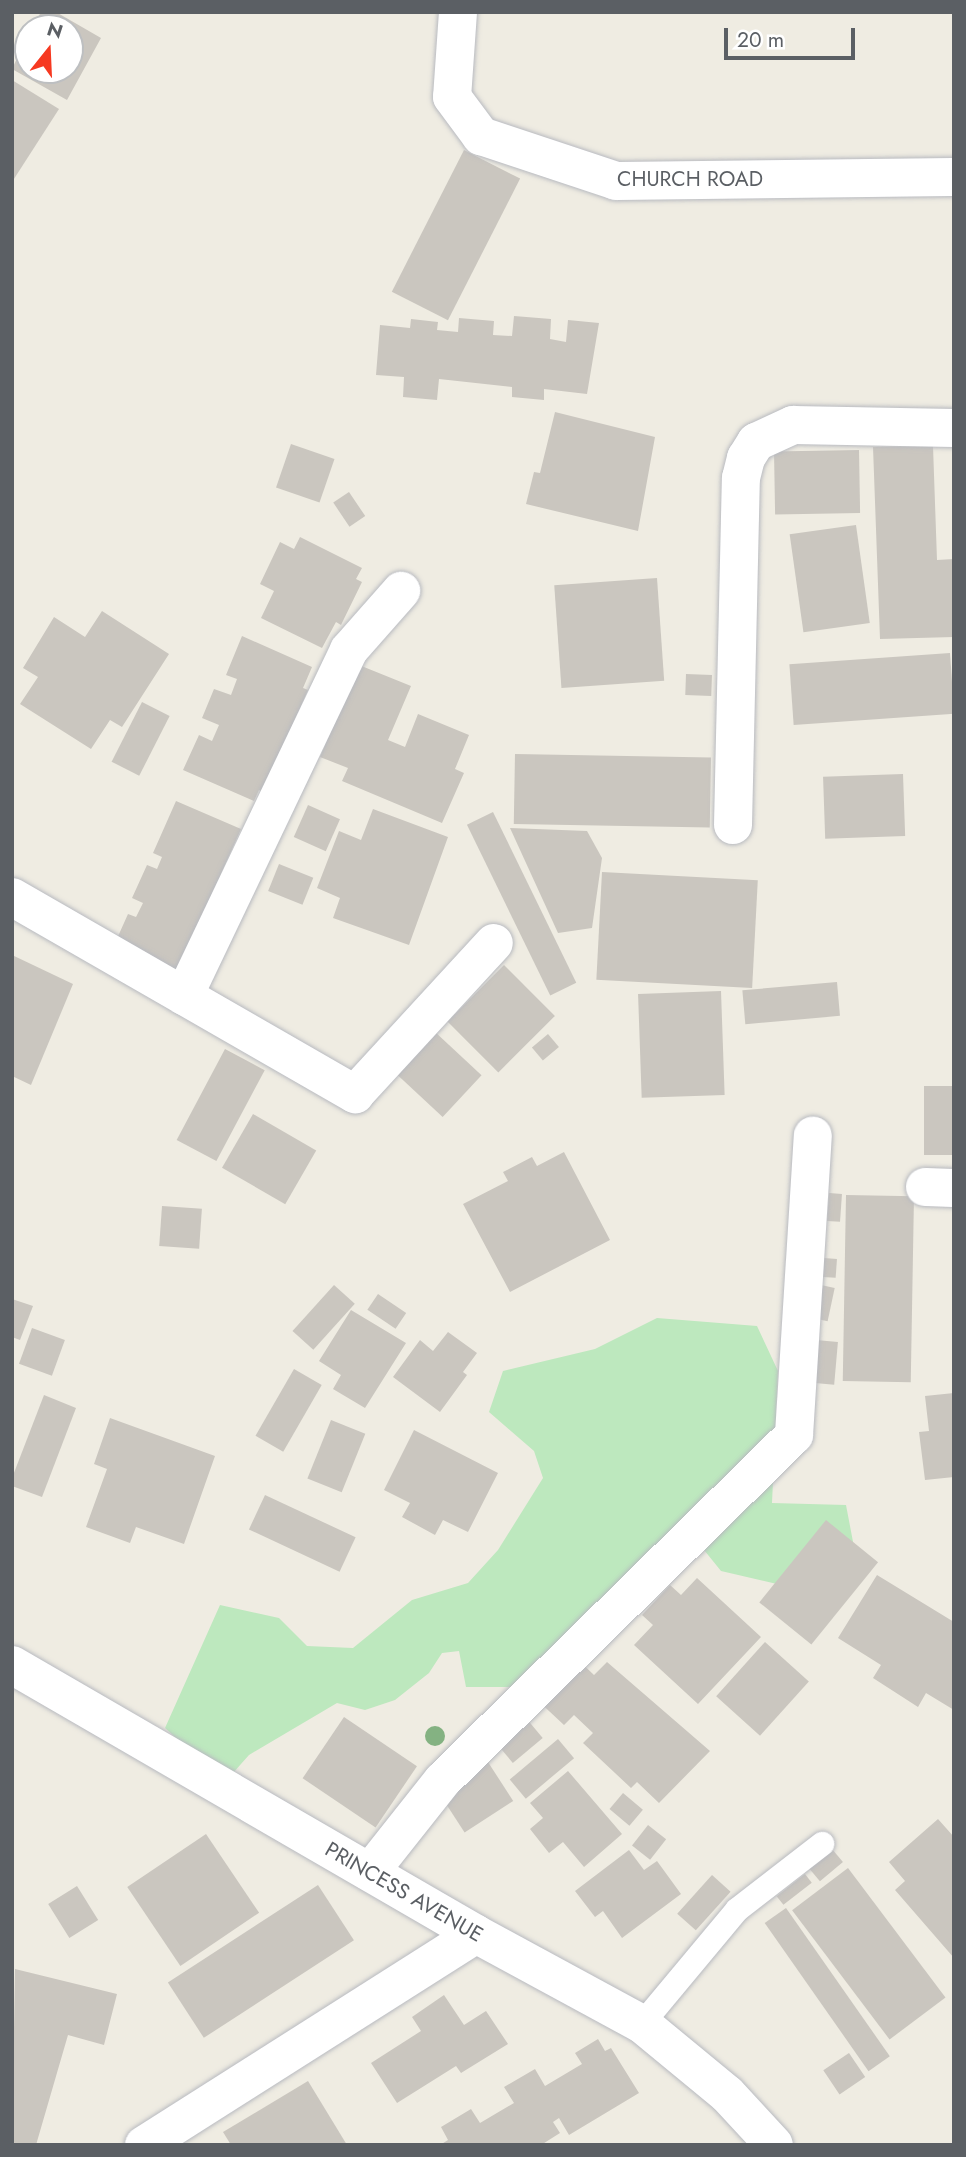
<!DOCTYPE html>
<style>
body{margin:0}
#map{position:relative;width:966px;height:2157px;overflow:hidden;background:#efece2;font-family:Jost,sans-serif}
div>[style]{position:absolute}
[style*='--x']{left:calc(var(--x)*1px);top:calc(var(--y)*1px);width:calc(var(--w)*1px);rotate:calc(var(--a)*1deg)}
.green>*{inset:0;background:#bde8be}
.building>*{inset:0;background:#cac6bf;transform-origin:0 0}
.roads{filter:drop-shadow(0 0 2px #b8bac0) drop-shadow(0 0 2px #b8bac0)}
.service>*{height:24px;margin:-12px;padding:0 12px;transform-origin:12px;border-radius:12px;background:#fff}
.minor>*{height:38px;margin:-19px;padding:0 19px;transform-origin:19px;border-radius:19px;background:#fff}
.trees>*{width:20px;height:20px;margin:-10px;border-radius:50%;background:#84b282}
span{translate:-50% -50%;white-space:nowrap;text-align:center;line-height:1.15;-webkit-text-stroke:5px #fff;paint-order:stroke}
.street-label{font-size:21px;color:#5b5f64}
.frame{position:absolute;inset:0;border:14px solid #5b5f64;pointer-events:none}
.north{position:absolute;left:14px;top:14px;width:70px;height:70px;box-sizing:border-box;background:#fff;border:2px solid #bdbfc1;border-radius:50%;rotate:18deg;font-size:19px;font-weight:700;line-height:28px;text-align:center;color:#5b5f64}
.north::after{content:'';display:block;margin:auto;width:24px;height:32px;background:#f63921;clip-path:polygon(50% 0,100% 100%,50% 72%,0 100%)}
.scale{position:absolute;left:724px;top:28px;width:131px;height:32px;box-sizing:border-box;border:4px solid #5b5f64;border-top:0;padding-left:9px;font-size:21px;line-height:24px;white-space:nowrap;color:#5b5f64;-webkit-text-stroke:5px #fff;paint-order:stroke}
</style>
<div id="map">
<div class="green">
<i style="clip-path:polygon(657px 1318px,757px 1326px,778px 1371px,772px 1503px,846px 1505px,854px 1547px,777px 1584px,721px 1571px,700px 1545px,541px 1687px,466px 1687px,459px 1651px,442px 1653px,429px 1673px,395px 1700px,365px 1710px,337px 1703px,249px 1755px,225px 1782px,165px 1728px,220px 1605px,279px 1618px,307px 1646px,353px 1648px,412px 1600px,468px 1583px,498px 1550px,543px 1478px,534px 1451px,489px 1412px,503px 1371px,595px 1349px)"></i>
</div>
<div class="building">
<i style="clip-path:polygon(41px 12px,56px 12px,101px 38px,67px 100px,12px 69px,28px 35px,28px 70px,70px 70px,70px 28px,32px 28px)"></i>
<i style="clip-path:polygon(12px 80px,59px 109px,12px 182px)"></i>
<i style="left:464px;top:150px;width:63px;height:159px;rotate:27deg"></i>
<i style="clip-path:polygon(514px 316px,551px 319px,550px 339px,566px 342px,568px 320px,599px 323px,587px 394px,544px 389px,544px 400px,512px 397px,512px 387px,439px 379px,437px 400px,403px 397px,404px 377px,376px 375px,380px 325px,410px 328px,411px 319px,438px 322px,437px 330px,458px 332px,459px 318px,494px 321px,493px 335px,512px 336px)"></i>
<i style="clip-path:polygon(555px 412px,655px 437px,638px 531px,526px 504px,534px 472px,540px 473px)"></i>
<i style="left:291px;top:444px;width:46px;height:46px;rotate:19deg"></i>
<i style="clip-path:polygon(933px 446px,937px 560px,954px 559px,954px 637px,880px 639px,873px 447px)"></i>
<i style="left:859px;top:450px;width:63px;height:85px;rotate:89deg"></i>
<i style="left:349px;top:492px;width:29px;height:19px;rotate:56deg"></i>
<i style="left:856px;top:525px;width:99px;height:67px;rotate:82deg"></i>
<i style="clip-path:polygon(300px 537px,362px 568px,356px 579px,362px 582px,341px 625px,336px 622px,322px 648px,261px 618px,274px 591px,260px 584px,280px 542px,294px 549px)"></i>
<i style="left:657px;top:578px;width:103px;height:103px;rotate:86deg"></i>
<i style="clip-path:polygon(102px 611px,169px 654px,122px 727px,110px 720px,91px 749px,20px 704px,38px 677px,23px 668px,54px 617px,85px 637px)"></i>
<i style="clip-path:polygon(242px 636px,312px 667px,303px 688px,308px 690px,263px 792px,259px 790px,254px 801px,183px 770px,199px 735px,212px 741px,219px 725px,202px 718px,214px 689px,231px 695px,237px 679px,226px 675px)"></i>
<i style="left:950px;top:653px;width:61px;height:161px;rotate:86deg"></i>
<i style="clip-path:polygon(359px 665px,411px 686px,388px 740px,405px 747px,418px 714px,469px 735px,455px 769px,464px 773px,442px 823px,342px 781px,348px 768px,320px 757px)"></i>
<i style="left:686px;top:674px;width:26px;height:21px;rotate:2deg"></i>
<i style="left:142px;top:702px;width:31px;height:67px;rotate:27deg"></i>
<i style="left:515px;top:754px;width:196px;height:70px;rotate:1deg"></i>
<i style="left:903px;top:774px;width:62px;height:80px;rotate:88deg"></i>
<i style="clip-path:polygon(176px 801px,241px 829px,178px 970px,115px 943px,128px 914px,136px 917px,143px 903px,132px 898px,147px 865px,157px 869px,162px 857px,153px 853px)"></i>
<i style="left:308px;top:805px;width:35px;height:35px;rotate:24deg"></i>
<i style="clip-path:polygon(373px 809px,448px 837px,409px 945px,333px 918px,340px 898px,317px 888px,339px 831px,361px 840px)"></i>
<i style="left:493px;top:812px;width:190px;height:29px;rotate:64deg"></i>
<i style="clip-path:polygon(510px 828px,587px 831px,602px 858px,592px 928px,558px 933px)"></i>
<i style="left:279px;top:864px;width:37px;height:29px;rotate:22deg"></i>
<i style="left:602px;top:872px;width:156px;height:108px;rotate:3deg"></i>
<i style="clip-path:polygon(12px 955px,73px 984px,31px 1085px,12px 1076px)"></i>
<i style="left:504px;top:965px;width:72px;height:80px;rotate:45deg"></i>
<i style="left:837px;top:982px;width:34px;height:95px;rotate:85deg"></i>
<i style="left:721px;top:991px;width:104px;height:83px;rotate:88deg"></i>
<i style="left:434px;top:1031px;width:65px;height:57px;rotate:43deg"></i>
<i style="left:548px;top:1034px;width:17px;height:21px;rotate:50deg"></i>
<i style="left:225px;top:1049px;width:45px;height:103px;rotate:28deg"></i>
<i style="left:924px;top:1086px;width:30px;height:69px"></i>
<i style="left:253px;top:1114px;width:73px;height:62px;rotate:30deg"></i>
<i style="clip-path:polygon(564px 1152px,610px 1240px,510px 1292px,463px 1204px,508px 1181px,503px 1172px,532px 1157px,537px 1166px)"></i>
<i style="left:829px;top:1193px;width:13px;height:28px;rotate:4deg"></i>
<i style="left:846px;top:1195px;width:68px;height:186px;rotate:1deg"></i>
<i style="left:162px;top:1206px;width:40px;height:40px;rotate:4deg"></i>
<i style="left:824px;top:1258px;width:13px;height:19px;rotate:4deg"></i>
<i style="left:334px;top:1285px;width:28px;height:62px;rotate:42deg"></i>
<i style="left:821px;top:1285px;width:14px;height:34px;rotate:12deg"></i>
<i style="left:378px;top:1294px;width:34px;height:19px;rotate:34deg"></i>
<i style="clip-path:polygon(12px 1299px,33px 1306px,20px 1340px,12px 1337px)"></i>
<i style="clip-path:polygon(351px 1310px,406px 1343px,365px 1408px,333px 1389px,341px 1375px,319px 1361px)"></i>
<i style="left:32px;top:1328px;width:35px;height:38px;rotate:20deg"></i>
<i style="clip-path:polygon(448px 1332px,477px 1353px,463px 1372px,467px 1375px,440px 1412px,393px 1377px,420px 1340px,433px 1351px)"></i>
<i style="left:816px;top:1340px;width:22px;height:43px;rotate:5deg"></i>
<i style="left:294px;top:1369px;width:32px;height:77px;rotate:30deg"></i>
<i style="clip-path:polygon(954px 1393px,954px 1477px,925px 1480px,919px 1432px,929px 1431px,925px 1396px)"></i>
<i style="clip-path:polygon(44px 1395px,76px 1408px,42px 1497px,12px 1486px,12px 1478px)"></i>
<i style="clip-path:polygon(110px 1418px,215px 1456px,184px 1544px,136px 1527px,130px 1543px,86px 1527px,107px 1469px,94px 1464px)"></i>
<i style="left:331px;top:1420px;width:37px;height:63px;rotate:22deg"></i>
<i style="clip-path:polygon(414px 1430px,498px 1473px,468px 1532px,443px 1520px,435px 1535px,402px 1517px,410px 1503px,384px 1490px)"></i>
<i style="left:265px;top:1495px;width:100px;height:38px;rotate:25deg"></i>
<i style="left:826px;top:1520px;width:67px;height:106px;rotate:39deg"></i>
<i style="clip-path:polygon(877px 1575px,954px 1622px,954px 1710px,926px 1693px,918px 1707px,873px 1678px,881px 1665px,838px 1638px)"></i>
<i style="clip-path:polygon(697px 1578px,761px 1637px,698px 1704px,634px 1645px,653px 1625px,642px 1615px,670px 1585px,681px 1595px)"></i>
<i style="left:765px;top:1642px;width:59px;height:73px;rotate:42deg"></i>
<i style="clip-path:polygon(573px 1655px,594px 1675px,607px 1662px,710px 1751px,659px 1803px,637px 1782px,631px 1788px,583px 1743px,593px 1733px,574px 1715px,564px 1725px,534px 1697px)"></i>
<i style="left:344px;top:1717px;width:88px;height:74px;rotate:34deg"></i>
<i style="left:526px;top:1718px;width:26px;height:39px;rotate:50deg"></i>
<i style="left:558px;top:1739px;width:25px;height:63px;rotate:50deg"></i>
<i style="left:486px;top:1759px;width:50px;height:58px;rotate:57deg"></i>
<i style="clip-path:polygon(568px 1771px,622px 1834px,584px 1867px,563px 1842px,549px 1853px,530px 1829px,543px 1818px,530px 1803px)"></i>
<i style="left:623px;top:1793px;width:26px;height:21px;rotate:40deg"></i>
<i style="clip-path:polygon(938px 1819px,954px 1837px,954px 1958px,895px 1890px,905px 1881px,889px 1862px)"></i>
<i style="left:648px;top:1825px;width:23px;height:26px;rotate:38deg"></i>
<i style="left:206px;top:1834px;width:95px;height:95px;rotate:56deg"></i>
<i style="left:832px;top:1849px;width:17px;height:30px;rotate:50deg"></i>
<i style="clip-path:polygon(629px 1850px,644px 1870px,657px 1861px,681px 1894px,622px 1938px,603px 1911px,595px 1917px,575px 1891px)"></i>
<i style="left:848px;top:1868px;width:162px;height:70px;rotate:53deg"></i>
<i style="left:805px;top:1874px;width:11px;height:36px;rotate:52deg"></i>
<i style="left:712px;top:1875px;width:25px;height:52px;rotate:42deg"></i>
<i style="left:318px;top:1885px;width:66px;height:179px;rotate:57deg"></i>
<i style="left:77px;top:1886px;width:40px;height:34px;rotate:58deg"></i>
<i style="left:786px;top:1908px;width:181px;height:26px;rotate:55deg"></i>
<i style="clip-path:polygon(15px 1969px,117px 1994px,104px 2045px,68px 2035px,36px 2145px,12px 2145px)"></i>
<i style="clip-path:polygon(444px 1995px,464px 2025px,486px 2011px,508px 2044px,461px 2073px,456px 2066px,397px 2103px,371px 2063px,421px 2031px,412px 2017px)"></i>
<i style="clip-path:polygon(598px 2039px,605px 2051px,611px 2048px,639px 2093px,569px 2135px,559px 2118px,553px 2122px,560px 2133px,541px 2145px,440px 2145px,448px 2140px,441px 2127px,471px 2109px,480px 2123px,514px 2103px,504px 2087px,535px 2069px,545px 2086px,582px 2064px,575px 2053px)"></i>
<i style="left:849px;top:2053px;width:29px;height:31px;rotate:56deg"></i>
<i style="clip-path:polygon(308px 2081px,347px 2145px,231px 2145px,223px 2132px)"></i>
</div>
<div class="roads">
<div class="service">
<i style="--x:642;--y:2024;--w:148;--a:-50.2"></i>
<i style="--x:737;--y:1910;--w:108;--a:-37.8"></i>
</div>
<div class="minor">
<i style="--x:458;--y:12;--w:85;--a:94"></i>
<i style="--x:452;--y:97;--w:49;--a:53.4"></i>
<i style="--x:481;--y:136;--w:142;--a:18.4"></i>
<i style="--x:616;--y:181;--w:338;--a:-0.7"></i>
<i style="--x:733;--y:825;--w:347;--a:-88.7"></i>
<i style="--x:741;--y:478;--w:21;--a:-76"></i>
<i style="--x:746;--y:458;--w:19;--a:-58"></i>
<i style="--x:756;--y:442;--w:41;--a:-24.7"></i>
<i style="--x:793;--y:425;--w:161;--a:1.1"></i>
<i style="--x:12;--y:897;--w:396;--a:29.9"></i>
<i style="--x:355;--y:1094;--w:205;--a:-47.4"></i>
<i style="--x:184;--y:996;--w:383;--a:-64.5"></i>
<i style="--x:349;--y:650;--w:79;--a:-48.6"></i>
<i style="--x:925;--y:1187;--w:29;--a:2"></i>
<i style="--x:12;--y:1665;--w:536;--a:30.1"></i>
<i style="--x:476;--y:1934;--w:189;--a:28.5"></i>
<i style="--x:642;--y:2024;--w:110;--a:39.5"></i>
<i style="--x:727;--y:2094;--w:69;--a:47.3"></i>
<i style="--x:370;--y:1872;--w:117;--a:-51.6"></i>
<i style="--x:443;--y:1780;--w:492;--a:-44.5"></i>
<i style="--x:794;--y:1435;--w:300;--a:-86.4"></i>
<i style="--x:144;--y:2145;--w:393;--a:-32.4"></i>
</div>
</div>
<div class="trees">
<i style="left:435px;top:1736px"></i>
</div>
<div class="street-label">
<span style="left:690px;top:179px">CHURCH ROAD</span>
<span style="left:404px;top:1892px;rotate:30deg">PRINCESS AVENUE</span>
</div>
<div class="frame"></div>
<div class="north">N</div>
<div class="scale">20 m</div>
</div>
